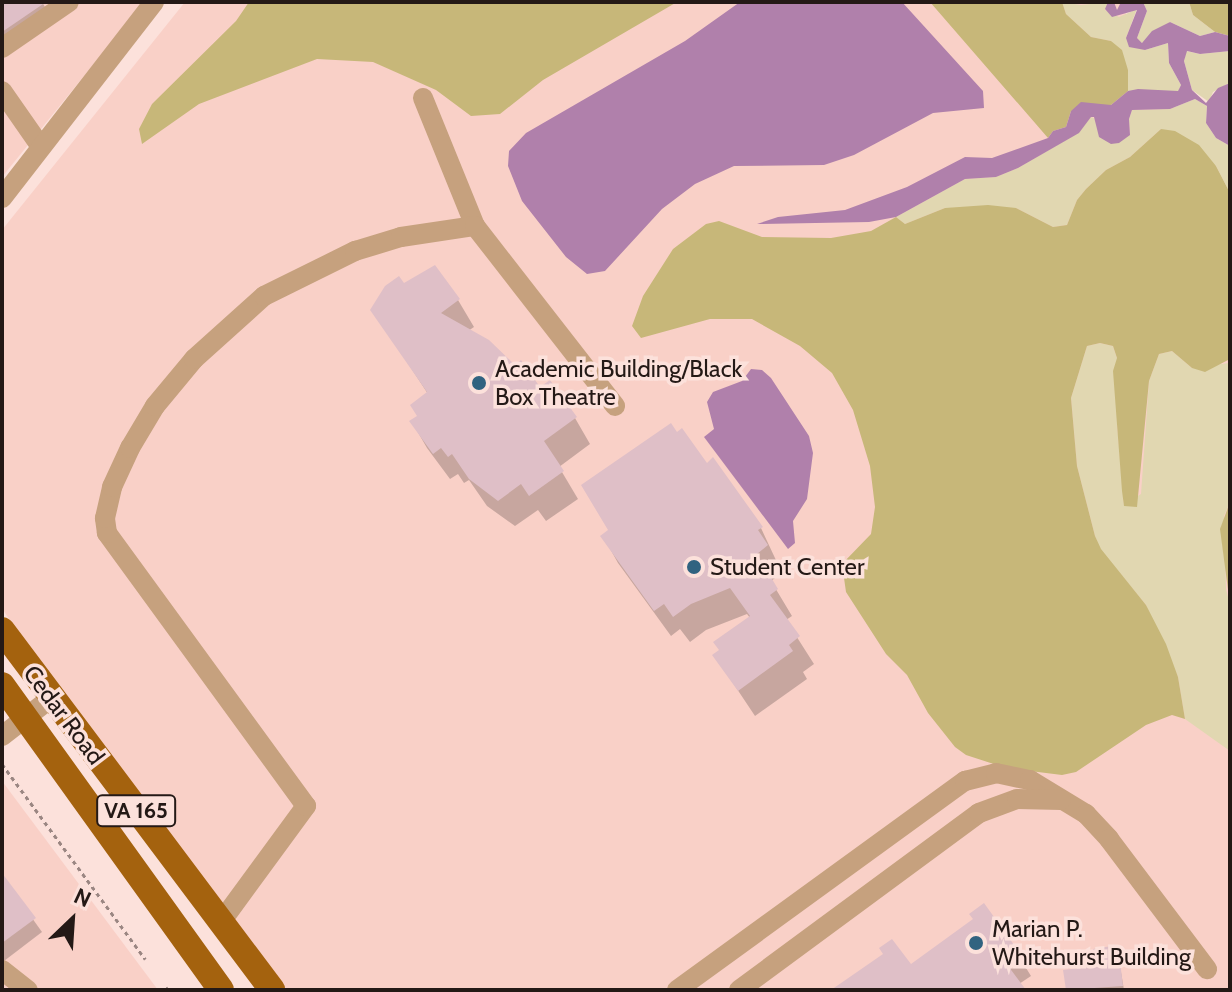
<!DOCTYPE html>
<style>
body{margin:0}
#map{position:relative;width:1232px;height:992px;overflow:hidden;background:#fce1db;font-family:Cabin,sans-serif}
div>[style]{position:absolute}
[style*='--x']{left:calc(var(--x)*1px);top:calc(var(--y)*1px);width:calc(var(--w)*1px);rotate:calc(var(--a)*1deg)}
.built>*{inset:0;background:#f9d0c7}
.green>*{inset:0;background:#e1d7b1}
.forest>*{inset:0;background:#c7b779}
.water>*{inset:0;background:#b080ab}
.shadow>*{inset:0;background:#0003}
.building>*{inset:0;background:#dfbfc7}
.path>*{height:3px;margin-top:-1.5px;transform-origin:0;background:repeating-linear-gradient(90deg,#9a8682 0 4px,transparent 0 8px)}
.minor>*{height:20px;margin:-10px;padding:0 10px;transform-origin:10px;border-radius:10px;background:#c6a17e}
.major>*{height:26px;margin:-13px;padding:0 13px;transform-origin:13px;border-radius:13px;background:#a4620e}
.dots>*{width:22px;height:22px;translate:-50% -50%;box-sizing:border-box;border:4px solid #fce1db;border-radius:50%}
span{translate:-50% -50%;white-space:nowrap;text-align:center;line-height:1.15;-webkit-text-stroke:7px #fce1db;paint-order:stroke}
.shield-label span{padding:2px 6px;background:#fce1db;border:2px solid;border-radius:6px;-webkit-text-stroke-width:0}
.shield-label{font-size:22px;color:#241916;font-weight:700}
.poi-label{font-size:24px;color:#241916}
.left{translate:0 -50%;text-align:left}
.street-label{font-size:24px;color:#241916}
.frame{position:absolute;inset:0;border:4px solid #241916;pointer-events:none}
.north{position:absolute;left:32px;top:880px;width:80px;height:80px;-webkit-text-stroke:6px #fce1db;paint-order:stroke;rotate:25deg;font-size:22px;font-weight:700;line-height:32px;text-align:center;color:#241916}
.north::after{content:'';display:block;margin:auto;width:28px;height:36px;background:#241916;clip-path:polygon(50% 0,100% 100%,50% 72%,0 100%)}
</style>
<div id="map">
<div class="built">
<i style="clip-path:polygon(2px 2px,144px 2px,2px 177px)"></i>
<i style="clip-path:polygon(185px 2px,1120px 2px,1230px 217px,1230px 990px,285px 990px,36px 661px,2px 608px,2px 230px)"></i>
<i style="clip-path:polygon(2px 781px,158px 990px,2px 990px)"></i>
</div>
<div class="green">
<i style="clip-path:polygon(1062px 2px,1081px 5px,1108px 2px,1105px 10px,1119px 17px,1137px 9px,1126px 38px,1145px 50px,1168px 43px,1169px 63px,1181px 85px,1178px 92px,1128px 91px,1128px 70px,1111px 41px,1091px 37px,1066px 14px)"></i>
<i style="clip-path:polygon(1143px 2px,1189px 2px,1193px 15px,1215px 32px,1200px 36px,1170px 22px,1142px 43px,1137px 38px,1147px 11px)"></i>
<i style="clip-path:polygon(1186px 51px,1200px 54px,1230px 51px,1230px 83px,1213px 92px,1209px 102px,1192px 90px,1184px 61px)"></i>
<i style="clip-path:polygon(1195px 99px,1207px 106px,1206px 123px,1216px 138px,1230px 146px,1230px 193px,1216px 166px,1161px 129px,1130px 157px,1106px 170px,1086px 189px,1077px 200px,1067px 225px,1053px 227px,1016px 208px,945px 208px,905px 224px,896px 217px,965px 179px,996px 177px,1018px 168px,1078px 133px,1091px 117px,1130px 135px,1129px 119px,1132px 110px,1170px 109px)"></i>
<i style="clip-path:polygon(1100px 343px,1113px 346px,1117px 358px,1117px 424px,1124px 505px,1141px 494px,1149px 381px,1159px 354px,1172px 351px,1192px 368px,1229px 363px,1230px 359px,1230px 502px,1224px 516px,1226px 589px,1230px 605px,1230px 751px,1185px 719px,1178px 677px,1146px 605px,1100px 549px,1095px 536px,1077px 466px,1071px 398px,1087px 346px)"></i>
</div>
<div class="forest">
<i style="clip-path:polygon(249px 2px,677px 2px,543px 80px,500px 114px,471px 116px,436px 90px,373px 62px,317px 59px,199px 104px,142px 144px,139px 129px,152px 104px,236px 21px)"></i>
<i style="clip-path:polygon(930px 2px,1062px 2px,1066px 14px,1091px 37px,1111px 41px,1122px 50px,1128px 70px,1128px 91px,1111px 105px,1071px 111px,1066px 127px,1053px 131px,1048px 138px)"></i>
<i style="clip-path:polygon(1189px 2px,1230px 2px,1230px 36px,1215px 32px,1193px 15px)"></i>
<i style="clip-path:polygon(1161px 129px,1175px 131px,1199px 145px,1216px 166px,1230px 193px,1230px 359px,1205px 372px,1192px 368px,1172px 351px,1159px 354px,1149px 381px,1137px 507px,1124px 506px,1122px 491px,1113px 371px,1117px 358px,1113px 346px,1100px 343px,1087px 346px,1071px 398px,1077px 466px,1095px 536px,1101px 549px,1146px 605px,1166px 644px,1178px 677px,1185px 719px,1172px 715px,1146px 725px,1076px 772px,1062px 775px,1006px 768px,966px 755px,955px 747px,928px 713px,907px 675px,886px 654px,846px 592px,842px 564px,871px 534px,875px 507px,870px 466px,853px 410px,832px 373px,800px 346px,752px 319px,710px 319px,641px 338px,632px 326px,643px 296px,673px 249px,706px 224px,719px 221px,762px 237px,831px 238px,871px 231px,896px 217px,905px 224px,945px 208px,988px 205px,1016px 208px,1053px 227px,1067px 225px,1077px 200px,1086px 189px,1106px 170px,1130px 157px)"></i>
<i style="clip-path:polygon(1230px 502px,1230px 605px,1220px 529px)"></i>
</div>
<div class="water">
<i style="clip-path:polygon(740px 2px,902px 2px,983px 91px,984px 108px,933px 113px,854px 155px,824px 165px,734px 166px,695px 184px,662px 209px,605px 271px,587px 274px,566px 257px,522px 201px,508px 166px,509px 151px,526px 133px,685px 41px)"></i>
<i style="clip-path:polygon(1108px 2px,1114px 2px,1117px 10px,1121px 2px,1143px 2px,1147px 11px,1137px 38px,1142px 43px,1152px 31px,1170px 22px,1200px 36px,1215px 32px,1230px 36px,1230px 51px,1200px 54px,1187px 51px,1184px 61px,1192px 90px,1206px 103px,1218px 88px,1230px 83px,1230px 146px,1216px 138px,1206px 123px,1207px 106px,1195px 99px,1170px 109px,1132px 110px,1129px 119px,1130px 135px,1119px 143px,1111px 144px,1099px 137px,1094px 117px,1091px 117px,1079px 133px,1018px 168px,996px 177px,965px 179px,896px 217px,869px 222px,757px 224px,778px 217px,845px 210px,907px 187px,965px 157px,992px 158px,1048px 138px,1053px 131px,1066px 127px,1071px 111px,1081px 102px,1111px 105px,1128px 91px,1138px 89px,1178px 91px,1181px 85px,1169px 63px,1168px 43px,1145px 50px,1129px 47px,1126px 38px,1137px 10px,1112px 17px,1105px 9px)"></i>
<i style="clip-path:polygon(751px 369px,762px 370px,771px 378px,809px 436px,813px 453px,807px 499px,793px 521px,795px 543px,788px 549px,704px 437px,714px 429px,707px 402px,713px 392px,742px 381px)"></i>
</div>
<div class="shadow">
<i style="clip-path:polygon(2px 2px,42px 2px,54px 22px,2px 43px)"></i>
<i style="clip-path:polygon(404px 286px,458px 300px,474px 327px,468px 331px,575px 418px,590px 444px,559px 467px,578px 499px,546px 521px,538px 510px,515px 526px,487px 506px,469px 480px,464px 483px,458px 474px,450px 479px,427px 448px,412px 422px,419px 417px,428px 394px,373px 310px)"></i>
<i style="clip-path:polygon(670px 426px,761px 528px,782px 573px,771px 581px,792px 616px,786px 620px,814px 664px,803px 672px,807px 679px,755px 716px,715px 656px,750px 618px,747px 614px,706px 630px,690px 642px,680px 629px,671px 636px,618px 563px,603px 536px,610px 531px,583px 486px)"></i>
<i style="clip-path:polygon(2px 876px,42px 932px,4px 961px,2px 958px)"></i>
<i style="clip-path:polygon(1117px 948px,1124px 990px,1068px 990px,1065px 972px,1097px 968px)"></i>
<i style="clip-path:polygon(1015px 950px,1031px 976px,1019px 984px,1023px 990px,848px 990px,910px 967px)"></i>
</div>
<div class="building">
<i style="clip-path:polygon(2px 2px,46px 2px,2px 32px)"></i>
<i style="clip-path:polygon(435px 265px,460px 299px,441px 313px,489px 340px,515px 365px,521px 360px,540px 387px,550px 380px,577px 417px,544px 441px,564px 471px,529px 496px,521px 484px,498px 501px,469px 479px,452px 454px,448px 457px,441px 448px,433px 454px,409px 421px,417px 416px,410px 405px,427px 392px,370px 310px,385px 286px,399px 276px,404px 283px)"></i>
<i style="clip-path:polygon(671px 423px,677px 432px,682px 428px,707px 463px,713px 457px,763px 527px,758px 530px,768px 545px,757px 554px,778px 589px,770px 595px,800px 636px,789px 645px,793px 651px,738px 691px,712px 655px,719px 650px,713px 642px,750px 616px,730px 588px,691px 604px,673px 617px,664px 604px,654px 611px,600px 536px,608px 530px,581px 485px)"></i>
<i style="clip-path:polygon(2px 873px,36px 918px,2px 943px)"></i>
<i style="clip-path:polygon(984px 903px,1017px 949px,1003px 959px,1026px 990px,831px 990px,883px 954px,879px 948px,892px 939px,911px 964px,973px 919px,969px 914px)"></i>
<i style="clip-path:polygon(1118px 945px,1123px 986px,1066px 990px,1063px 970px,1095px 966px,1093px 949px)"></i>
</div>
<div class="path">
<i style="--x:2;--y:764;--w:242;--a:53.7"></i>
<i style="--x:166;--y:987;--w:4;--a:56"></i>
</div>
<div class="minor">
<i style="--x:2;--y:48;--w:81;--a:-34.5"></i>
<i style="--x:2;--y:91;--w:68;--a:55.1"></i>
<i style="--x:423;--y:98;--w:138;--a:67.9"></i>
<i style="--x:2;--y:198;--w:248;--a:-52.2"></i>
<i style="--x:2;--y:736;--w:62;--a:-37.8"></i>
<i style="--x:221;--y:922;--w:144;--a:-53.8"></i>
<i style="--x:306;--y:806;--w:338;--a:-126.1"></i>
<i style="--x:107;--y:533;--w:15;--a:-98"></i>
<i style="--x:105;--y:518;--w:32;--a:-77"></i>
<i style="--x:112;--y:487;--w:43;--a:-65.2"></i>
<i style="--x:130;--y:448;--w:49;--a:-59.2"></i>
<i style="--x:155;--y:406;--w:61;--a:-50.3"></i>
<i style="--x:194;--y:359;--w:94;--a:-42"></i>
<i style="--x:264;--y:296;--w:102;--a:-26.3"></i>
<i style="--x:355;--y:251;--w:48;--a:-16.9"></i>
<i style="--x:401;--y:237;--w:75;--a:-8.5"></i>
<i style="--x:475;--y:226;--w:228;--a:52.1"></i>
<i style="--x:2;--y:970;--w:33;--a:38"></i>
<i style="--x:677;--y:990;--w:356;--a:-36"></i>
<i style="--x:965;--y:781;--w:32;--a:-14"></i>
<i style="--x:996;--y:773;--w:35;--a:12"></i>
<i style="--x:1030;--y:780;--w:66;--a:31.3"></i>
<i style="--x:1086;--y:814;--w:34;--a:47"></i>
<i style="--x:1109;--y:839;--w:163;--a:53"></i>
<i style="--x:739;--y:990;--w:298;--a:-36.4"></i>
<i style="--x:979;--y:813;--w:40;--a:-20.2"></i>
<i style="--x:1017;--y:799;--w:44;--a:1.3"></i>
</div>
<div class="major">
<i style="--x:2;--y:630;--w:450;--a:53.1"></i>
<i style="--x:2;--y:685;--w:375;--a:54.3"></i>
</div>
<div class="dots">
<i style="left:479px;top:383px;background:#316380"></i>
<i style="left:694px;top:567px;background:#316380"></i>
<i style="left:976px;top:943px;background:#316380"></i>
</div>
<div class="shield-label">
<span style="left:136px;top:811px">VA 165</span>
</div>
<div class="poi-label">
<span class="left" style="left:495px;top:383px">Academic Building/Black<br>Box Theatre</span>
<span class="left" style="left:710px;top:567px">Student Center</span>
<span class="left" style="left:992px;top:943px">Marian P.<br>Whitehurst Building</span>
</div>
<div class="street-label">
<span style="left:64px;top:715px;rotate:53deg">Cedar Road</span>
</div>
<div class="frame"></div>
<div class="north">N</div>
</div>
